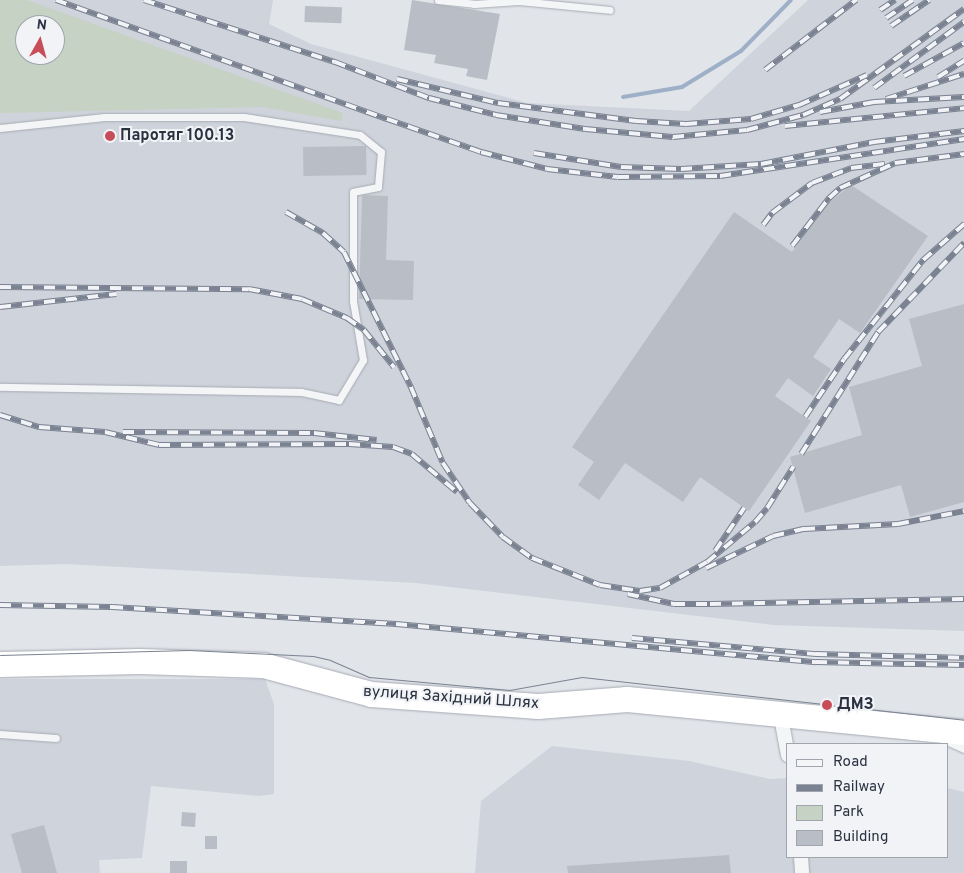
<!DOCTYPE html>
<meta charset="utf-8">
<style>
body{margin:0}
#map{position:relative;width:964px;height:873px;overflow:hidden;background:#e1e4e9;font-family:Overpass,sans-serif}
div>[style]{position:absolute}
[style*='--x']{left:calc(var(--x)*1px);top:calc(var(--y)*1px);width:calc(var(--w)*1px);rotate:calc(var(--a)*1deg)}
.built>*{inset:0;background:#cfd3db}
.green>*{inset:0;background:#c6d2c3}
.stream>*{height:4px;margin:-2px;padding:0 2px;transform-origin:2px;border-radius:2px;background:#9eb0c7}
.building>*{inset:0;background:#b9bdc5;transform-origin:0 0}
.roads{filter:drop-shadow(0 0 1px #a6abb3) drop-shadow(0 0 1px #a6abb3)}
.lane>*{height:7px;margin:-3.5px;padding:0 3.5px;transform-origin:3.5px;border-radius:3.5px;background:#f4f5f7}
.street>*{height:14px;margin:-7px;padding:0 7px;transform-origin:7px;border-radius:7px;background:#f4f5f7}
.highway>*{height:25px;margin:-12.5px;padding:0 12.5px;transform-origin:12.5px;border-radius:12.5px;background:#fff}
.tram>*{height:1px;margin:-0.5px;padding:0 0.5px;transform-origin:0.5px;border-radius:0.5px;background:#7b8392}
.rail>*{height:5.5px;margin-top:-2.75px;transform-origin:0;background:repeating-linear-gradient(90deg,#f1f3f6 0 11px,#7b8392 0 22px);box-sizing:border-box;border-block:1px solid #7b8392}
.dots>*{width:14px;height:14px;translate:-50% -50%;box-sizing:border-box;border:2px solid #f1f3f6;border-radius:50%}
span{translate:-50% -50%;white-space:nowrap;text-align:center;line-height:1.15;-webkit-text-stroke:4px #f1f3f6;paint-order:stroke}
.poi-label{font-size:16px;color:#2a3140;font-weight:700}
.left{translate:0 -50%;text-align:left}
.street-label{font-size:16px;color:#2a3140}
.legend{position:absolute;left:786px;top:743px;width:162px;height:115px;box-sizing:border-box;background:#f1f3f6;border:1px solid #a1a5ad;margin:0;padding:6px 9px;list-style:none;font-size:15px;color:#2a3140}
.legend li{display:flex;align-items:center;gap:10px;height:25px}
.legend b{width:25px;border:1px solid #a1a5ad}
.north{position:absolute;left:15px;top:15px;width:50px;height:50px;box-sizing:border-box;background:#f1f3f6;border:1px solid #a1a5ad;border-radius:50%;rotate:7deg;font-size:14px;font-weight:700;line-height:20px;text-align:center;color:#2a3140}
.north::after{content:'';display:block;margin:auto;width:18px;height:22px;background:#c74d59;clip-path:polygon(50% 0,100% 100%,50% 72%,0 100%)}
</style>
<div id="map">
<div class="built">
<i style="clip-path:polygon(evenodd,0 0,273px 0,269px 24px,311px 44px,527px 103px,689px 111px,808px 0,964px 0,964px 631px,774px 625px,416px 583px,66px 564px,0 566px,0 0,25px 25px,55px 25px,55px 55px,25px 55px,25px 25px)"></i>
<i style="clip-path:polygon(0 679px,265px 679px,274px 704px,274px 794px,259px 796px,151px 786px,142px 858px,99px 860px,100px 873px,0 873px)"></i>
<i style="clip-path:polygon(552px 746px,689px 761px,770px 779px,788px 778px,788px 857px,948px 857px,948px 788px,964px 792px,964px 873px,475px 873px,481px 801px)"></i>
</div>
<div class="green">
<i style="clip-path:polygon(evenodd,0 0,27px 0,343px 113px,341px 121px,263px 107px,0 113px,0 0,25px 25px,55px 25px,55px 55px,25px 55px,25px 25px)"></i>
</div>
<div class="stream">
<i style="--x:623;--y:97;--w:60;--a:-9.6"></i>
<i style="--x:682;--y:87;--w:69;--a:-31.4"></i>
<i style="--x:741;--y:51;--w:71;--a:-45.6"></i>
</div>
<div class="building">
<i style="clip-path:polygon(412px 0,500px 14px,487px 80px,466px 76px,468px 69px,434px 63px,436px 55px,404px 50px)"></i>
<i style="left:305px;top:6px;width:37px;height:16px;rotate:2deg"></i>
<i style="left:303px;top:147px;width:63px;height:29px;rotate:-1deg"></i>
<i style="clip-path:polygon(851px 185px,928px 236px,860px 333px,839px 319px,813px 357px,831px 369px,813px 396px,788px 378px,775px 396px,811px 421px,749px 511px,700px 477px,683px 502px,625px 463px,599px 500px,578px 485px,594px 462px,572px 447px,734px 212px,792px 252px,828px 203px)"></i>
<i style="clip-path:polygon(364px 195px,388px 196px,386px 260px,414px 261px,413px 300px,359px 299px,362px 196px)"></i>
<i style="clip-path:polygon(964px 304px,964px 502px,910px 517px,901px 485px,805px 513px,790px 457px,862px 435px,849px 387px,922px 366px,909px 319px)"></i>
<i style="left:182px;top:812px;width:14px;height:14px;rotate:4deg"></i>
<i style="clip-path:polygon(44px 825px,57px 873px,22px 873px,11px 834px)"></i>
<i style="left:205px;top:836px;width:12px;height:13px"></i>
<i style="clip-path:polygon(729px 855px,731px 873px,568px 873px,567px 866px)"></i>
<i style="left:170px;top:861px;width:17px;height:12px"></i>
</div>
<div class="roads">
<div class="lane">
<i style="--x:438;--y:0;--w:36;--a:6"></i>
<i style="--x:474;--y:4;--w:45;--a:-3.8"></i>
<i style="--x:519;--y:1;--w:91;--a:5.6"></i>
<i style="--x:0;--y:128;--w:105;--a:-6"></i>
<i style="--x:104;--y:117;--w:140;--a:0"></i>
<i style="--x:244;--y:117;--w:117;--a:8.8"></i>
<i style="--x:360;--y:135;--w:27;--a:39"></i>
<i style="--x:381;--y:152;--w:35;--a:95"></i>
<i style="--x:378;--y:187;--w:25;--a:169"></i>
<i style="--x:353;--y:192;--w:109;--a:90"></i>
<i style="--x:353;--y:301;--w:60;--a:80.4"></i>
<i style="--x:363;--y:360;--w:47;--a:121"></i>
<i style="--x:339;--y:400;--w:39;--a:-168"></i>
<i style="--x:301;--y:392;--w:301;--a:-179"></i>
<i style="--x:0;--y:734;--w:56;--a:4.1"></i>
<i style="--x:944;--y:740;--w:22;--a:24"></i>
</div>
<div class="street">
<i style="--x:780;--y:712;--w:44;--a:79.5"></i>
<i style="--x:801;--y:857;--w:16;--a:86"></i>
</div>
<div class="highway">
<i style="--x:0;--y:664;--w:140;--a:-1.2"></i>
<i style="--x:140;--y:661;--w:123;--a:1.9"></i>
<i style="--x:263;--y:665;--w:112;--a:15"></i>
<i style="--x:371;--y:694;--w:167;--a:4.1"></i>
<i style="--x:538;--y:706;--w:89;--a:-4.5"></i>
<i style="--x:627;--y:699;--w:339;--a:5.6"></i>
</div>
</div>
<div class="tram">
<i style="--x:0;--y:655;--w:189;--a:-1.5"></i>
<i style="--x:189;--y:650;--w:124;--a:2.8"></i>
<i style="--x:313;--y:656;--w:17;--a:13"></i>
<i style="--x:330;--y:660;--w:43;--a:23.6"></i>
<i style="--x:369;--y:677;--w:141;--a:5.3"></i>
<i style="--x:509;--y:690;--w:74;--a:-10.1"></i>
<i style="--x:582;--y:677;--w:384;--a:6.4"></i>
</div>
<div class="rail">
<i style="--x:56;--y:0;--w:352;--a:19.8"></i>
<i style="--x:387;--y:119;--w:100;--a:19.3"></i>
<i style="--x:481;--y:152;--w:68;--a:14.4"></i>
<i style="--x:547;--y:169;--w:71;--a:6.4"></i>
<i style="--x:618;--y:177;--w:102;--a:-0.6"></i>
<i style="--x:720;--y:176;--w:247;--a:-8.6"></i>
<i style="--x:144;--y:0;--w:201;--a:18"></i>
<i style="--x:335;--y:62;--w:101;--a:21"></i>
<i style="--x:429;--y:98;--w:69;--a:14.2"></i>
<i style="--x:496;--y:115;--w:90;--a:8.9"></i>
<i style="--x:585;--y:129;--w:88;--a:5.2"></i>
<i style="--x:673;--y:137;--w:74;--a:-5.4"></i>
<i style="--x:747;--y:130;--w:58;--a:-15"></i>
<i style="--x:803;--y:115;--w:40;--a:-23.4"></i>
<i style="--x:840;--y:99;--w:153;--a:-36"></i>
<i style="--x:880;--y:10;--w:18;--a:-34"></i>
<i style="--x:886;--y:18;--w:32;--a:-34"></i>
<i style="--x:891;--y:26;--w:46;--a:-34.4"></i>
<i style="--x:765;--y:70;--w:115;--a:-37.6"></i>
<i style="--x:904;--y:76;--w:68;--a:-28.8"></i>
<i style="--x:938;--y:77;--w:31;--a:-32"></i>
<i style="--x:397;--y:79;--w:104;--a:13.4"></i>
<i style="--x:498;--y:103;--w:139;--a:7.4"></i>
<i style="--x:636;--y:121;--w:50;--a:3.4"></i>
<i style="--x:686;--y:124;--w:65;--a:-4.4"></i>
<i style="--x:751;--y:119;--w:50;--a:-16.3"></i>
<i style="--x:799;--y:105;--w:74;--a:-23.8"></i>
<i style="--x:874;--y:88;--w:112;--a:-36.3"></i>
<i style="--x:886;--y:99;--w:82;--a:-17.8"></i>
<i style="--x:820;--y:112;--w:55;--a:-10.5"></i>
<i style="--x:874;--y:102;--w:90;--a:-3.2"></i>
<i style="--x:785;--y:126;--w:180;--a:-5.7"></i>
<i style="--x:534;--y:153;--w:88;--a:9.1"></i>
<i style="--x:621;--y:167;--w:60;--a:1.9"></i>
<i style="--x:681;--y:169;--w:80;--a:-3.6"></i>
<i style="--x:761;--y:164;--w:115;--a:-11"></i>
<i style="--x:874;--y:142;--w:91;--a:-7"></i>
<i style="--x:286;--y:212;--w:43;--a:29.6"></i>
<i style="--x:323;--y:233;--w:28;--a:42"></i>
<i style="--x:344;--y:252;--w:151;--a:63.6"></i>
<i style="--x:411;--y:387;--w:82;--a:67.2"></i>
<i style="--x:443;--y:463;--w:48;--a:56"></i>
<i style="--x:470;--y:503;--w:47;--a:45.9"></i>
<i style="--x:503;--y:537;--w:36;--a:36"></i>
<i style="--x:532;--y:558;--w:73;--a:21.7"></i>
<i style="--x:600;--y:585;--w:40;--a:8.5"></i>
<i style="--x:640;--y:591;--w:20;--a:-9"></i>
<i style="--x:660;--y:588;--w:54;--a:-29"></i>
<i style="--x:707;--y:562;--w:62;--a:-39.8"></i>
<i style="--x:755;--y:522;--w:18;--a:-49"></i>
<i style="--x:767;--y:508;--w:49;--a:-57.6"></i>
<i style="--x:763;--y:225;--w:15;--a:-53"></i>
<i style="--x:772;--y:213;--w:50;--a:-36.9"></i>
<i style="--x:812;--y:183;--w:42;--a:-21"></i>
<i style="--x:851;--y:168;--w:34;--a:-7"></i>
<i style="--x:792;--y:246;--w:61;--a:-52.4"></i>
<i style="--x:829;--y:198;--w:15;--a:-42"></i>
<i style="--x:840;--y:188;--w:60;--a:-24.4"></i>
<i style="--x:895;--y:163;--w:70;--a:-7.4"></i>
<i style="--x:0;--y:287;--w:249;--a:0.5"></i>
<i style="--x:249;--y:289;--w:54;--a:10.7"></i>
<i style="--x:302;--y:299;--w:49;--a:22.9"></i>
<i style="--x:347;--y:318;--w:21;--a:35"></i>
<i style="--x:364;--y:330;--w:48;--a:51"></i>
<i style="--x:0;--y:307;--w:117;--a:-6.4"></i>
<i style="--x:0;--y:415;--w:41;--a:17.1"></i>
<i style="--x:39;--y:427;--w:66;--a:4.3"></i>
<i style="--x:105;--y:432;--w:56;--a:13.5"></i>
<i style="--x:159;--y:445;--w:190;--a:-0.3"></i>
<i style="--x:349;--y:444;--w:44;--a:3.9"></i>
<i style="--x:393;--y:447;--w:20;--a:20"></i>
<i style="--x:412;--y:454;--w:59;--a:40.2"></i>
<i style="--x:805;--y:417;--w:70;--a:-56.1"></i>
<i style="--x:844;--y:359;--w:127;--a:-51.4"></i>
<i style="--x:923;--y:260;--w:55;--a:-41.3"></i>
<i style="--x:123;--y:432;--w:191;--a:0.3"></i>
<i style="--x:314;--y:433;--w:63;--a:6.3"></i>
<i style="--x:801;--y:454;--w:144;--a:-57.7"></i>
<i style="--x:878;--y:332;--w:124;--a:-46"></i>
<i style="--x:715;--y:551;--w:52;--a:-56"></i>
<i style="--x:706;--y:568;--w:74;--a:-25.5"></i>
<i style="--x:773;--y:536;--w:32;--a:-13"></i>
<i style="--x:804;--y:529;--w:94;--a:-3"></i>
<i style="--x:898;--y:524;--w:67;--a:-11.1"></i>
<i style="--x:628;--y:594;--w:47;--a:12.3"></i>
<i style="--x:674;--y:604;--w:36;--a:0"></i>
<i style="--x:710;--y:604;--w:254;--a:-1.1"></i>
<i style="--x:0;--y:605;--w:112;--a:1"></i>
<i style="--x:112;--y:607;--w:285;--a:3.4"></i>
<i style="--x:396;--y:624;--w:422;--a:5.2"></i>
<i style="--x:816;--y:662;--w:148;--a:1.2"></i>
<i style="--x:632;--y:638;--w:185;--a:5"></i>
<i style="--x:816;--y:654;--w:148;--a:1.5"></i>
</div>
<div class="dots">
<i style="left:110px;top:136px;background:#c74d59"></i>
<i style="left:827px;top:705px;background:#c74d59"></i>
</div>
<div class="poi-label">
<span class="left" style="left:120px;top:136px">Паротяг 100.13</span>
<span class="left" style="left:837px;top:705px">ДМЗ</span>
</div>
<div class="street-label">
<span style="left:451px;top:698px;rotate:4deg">вулиця Західний Шлях</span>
</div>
<ul class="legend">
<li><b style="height:6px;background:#f4f5f7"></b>Road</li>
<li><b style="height:6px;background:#7b8392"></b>Railway</li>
<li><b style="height:14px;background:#c6d2c3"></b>Park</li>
<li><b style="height:14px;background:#b9bdc5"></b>Building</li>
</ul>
<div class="north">N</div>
</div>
